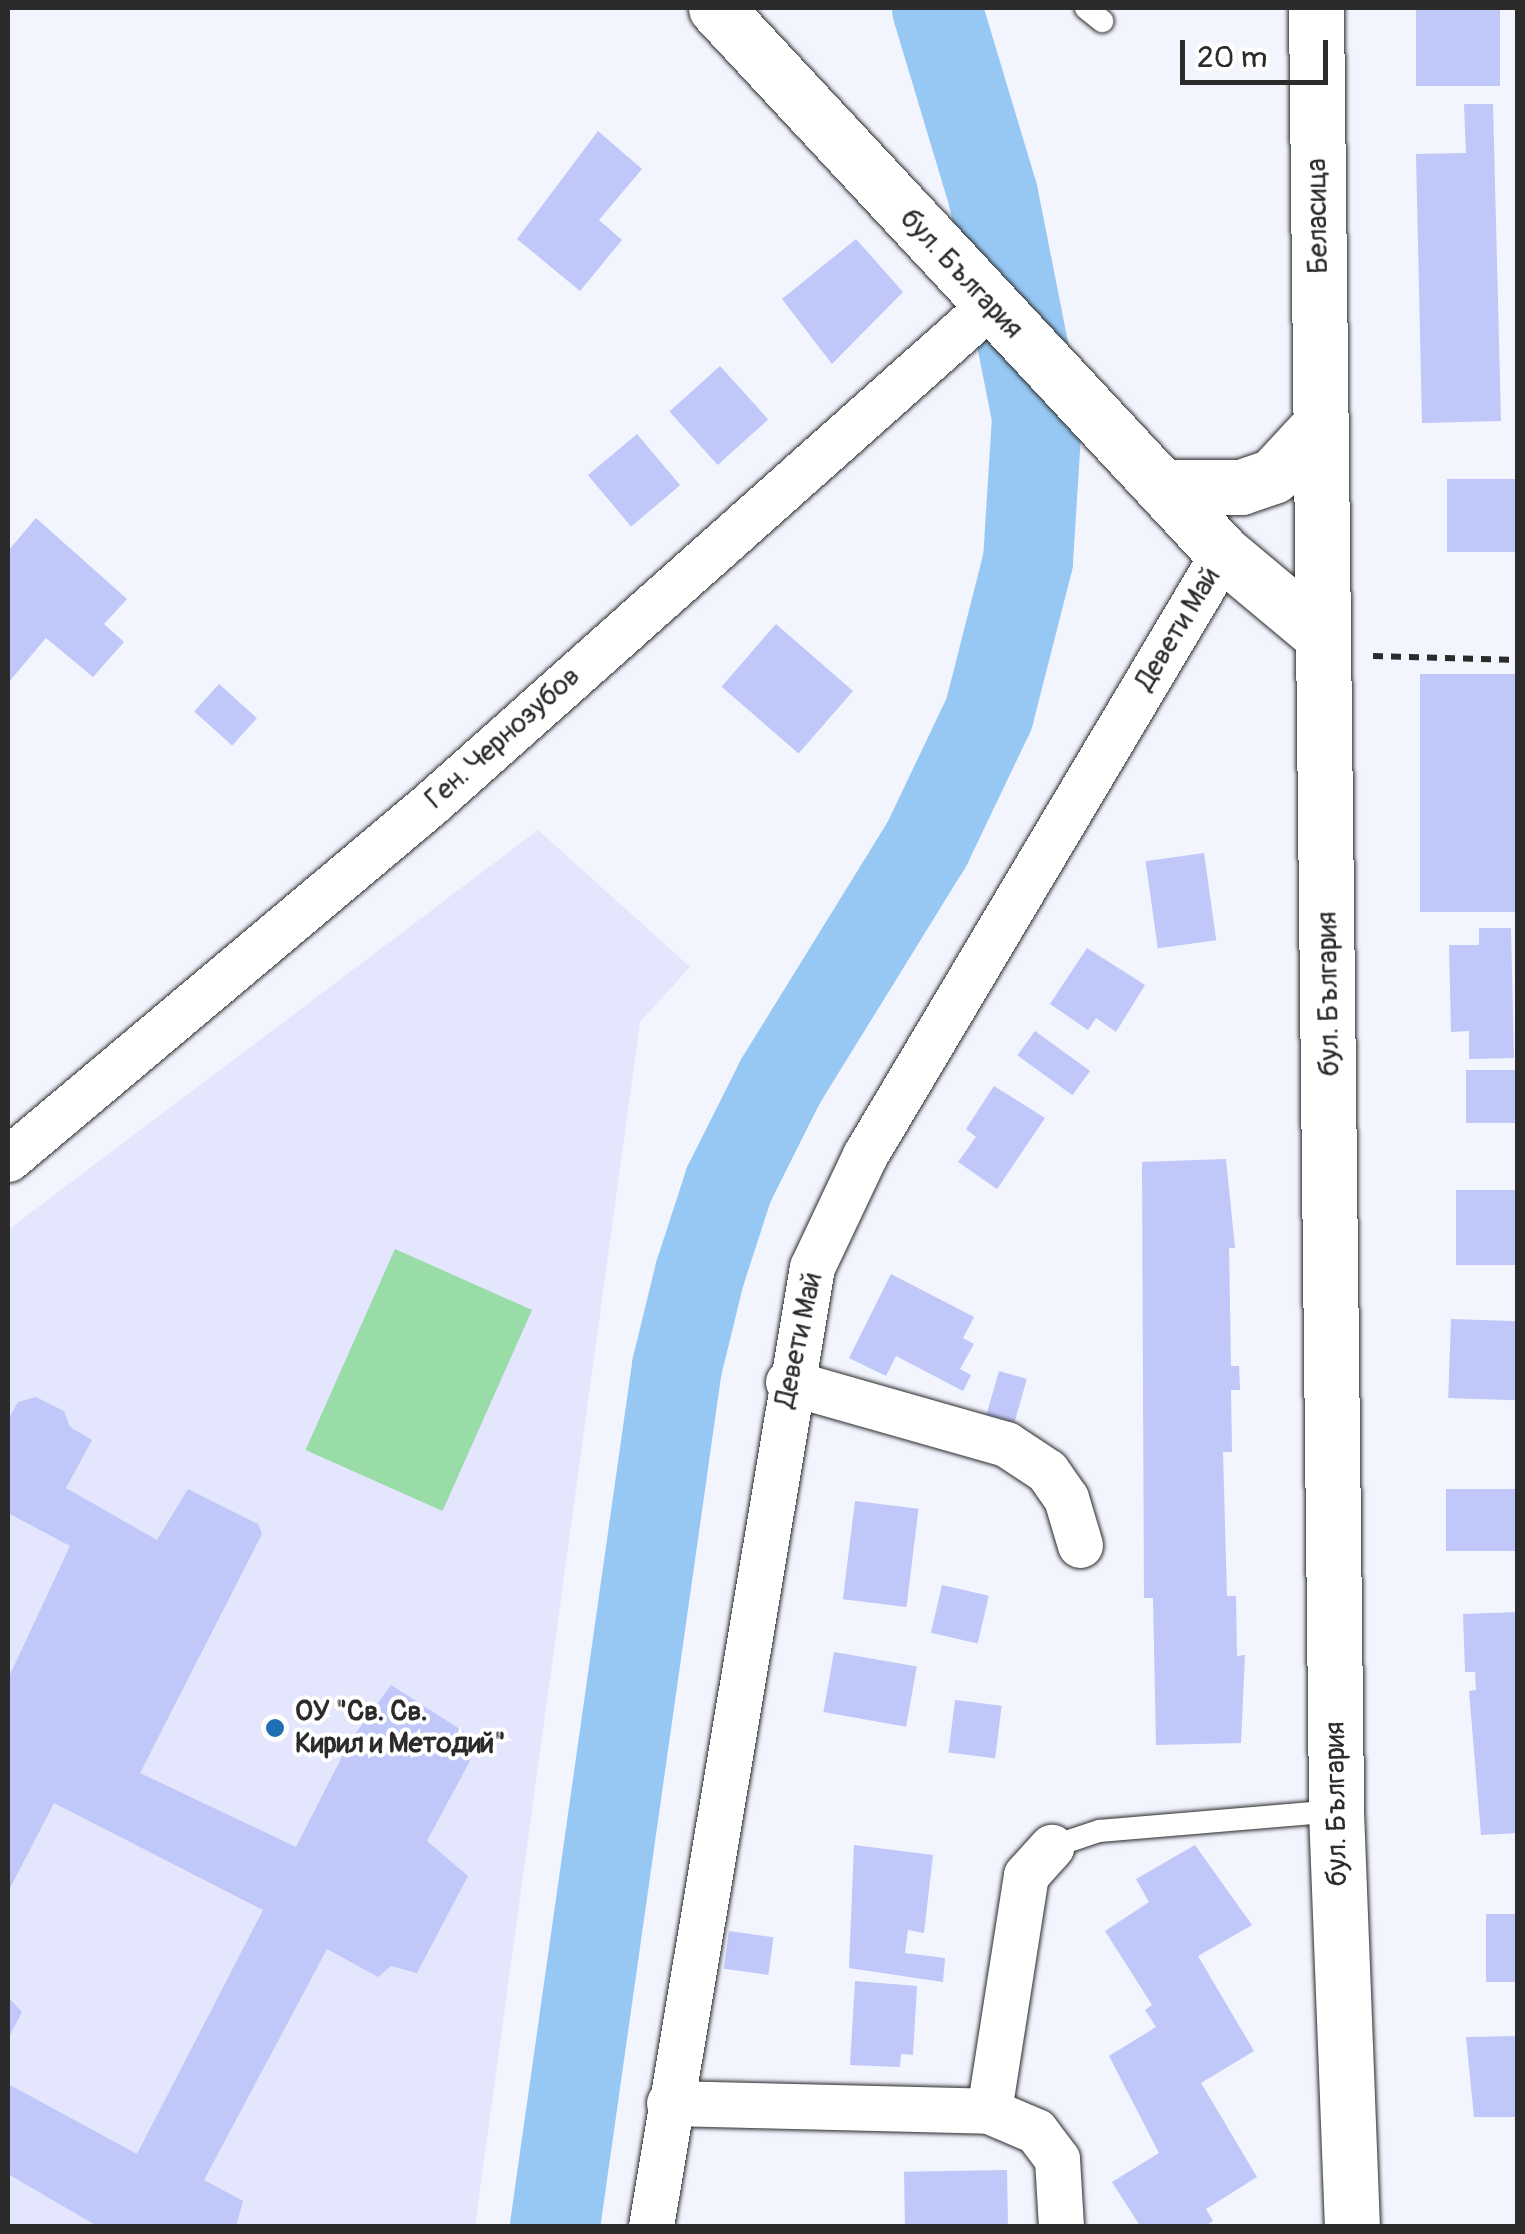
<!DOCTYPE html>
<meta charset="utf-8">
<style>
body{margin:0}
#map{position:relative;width:1525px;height:2234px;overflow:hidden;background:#f2f4fe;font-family:Pangolin,sans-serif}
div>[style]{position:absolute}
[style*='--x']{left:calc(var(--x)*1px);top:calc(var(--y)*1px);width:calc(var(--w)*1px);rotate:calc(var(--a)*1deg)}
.built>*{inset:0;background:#e3e6fc}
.green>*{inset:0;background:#99dca7;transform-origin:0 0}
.river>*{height:90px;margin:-45px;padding:0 45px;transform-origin:45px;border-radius:45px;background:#96c8f3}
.building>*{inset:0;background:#c0c7f9;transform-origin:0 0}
.path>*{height:6px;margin-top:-3px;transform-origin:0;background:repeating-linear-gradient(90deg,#2b2b2b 0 10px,transparent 0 18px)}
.roads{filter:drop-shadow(0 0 2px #2b2b2b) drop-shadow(0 0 2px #2b2b2b)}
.lane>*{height:22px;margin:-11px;padding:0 11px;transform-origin:11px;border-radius:11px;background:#fff}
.street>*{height:45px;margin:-22.5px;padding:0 22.5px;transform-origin:22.5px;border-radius:22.5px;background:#fff}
.secondary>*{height:55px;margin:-27.5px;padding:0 27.5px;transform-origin:27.5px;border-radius:27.5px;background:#fff}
.dots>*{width:28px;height:28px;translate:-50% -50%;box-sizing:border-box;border:5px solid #fff;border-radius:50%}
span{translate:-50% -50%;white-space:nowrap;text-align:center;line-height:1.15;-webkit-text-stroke:8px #fff;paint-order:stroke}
.street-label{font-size:28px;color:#2b2b2b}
.poi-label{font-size:28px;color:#2b2b2b;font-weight:700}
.left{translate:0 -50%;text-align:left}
.frame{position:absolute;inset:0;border:10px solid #2b2b2b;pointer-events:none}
.scale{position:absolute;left:1180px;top:40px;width:148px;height:45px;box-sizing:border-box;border:5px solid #2b2b2b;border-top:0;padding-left:12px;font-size:30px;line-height:35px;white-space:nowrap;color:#2b2b2b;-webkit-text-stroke:8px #fff;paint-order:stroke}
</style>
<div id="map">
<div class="built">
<i style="clip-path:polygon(538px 830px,690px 967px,640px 1022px,475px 2226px,8px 2226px,8px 1230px)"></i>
</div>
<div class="green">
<i style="left:395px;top:1249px;width:150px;height:220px;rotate:24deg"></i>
</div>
<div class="river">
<i style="--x:555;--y:2226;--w:868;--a:-81.92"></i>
<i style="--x:677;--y:1367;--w:97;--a:-76.3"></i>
<i style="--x:700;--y:1273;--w:94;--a:-72"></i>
<i style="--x:729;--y:1184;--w:114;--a:-63.4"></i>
<i style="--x:780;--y:1082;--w:278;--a:-58.3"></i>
<i style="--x:926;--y:846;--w:146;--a:-64.5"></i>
<i style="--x:989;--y:714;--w:158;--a:-75.7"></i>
<i style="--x:1028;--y:561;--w:144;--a:-86.4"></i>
<i style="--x:1037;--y:417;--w:226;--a:-101.2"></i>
<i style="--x:993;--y:195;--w:195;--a:-106.7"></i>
</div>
<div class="building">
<i style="left:1416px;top:8px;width:84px;height:78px"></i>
<i style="clip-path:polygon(1464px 104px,1493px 104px,1501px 421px,1422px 423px,1416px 154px,1466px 153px)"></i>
<i style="clip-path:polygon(598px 131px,642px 169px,599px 220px,622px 240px,580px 291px,517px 239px)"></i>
<i style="clip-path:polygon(856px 239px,903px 292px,832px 364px,782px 299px)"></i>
<i style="left:720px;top:366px;width:72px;height:68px;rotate:48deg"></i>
<i style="left:637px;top:434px;width:67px;height:64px;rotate:50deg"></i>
<i style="left:1518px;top:479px;width:73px;height:71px;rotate:90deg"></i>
<i style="clip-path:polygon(36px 518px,127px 599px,104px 624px,124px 642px,93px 677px,46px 638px,8px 683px,8px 551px)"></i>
<i style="left:776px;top:624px;width:102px;height:83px;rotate:41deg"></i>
<i style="left:1517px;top:674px;width:238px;height:97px;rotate:90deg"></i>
<i style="left:219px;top:684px;width:51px;height:37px;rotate:42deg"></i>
<i style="left:1204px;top:853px;width:88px;height:59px;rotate:82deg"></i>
<i style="clip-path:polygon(1479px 928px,1511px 928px,1514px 1058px,1469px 1059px,1469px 1031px,1451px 1032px,1449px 945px,1479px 945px)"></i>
<i style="clip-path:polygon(1087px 948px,1145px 985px,1116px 1032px,1096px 1018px,1088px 1030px,1050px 1004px)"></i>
<i style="left:1035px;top:1031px;width:68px;height:30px;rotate:36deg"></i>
<i style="left:1518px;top:1070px;width:53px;height:52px;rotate:90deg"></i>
<i style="clip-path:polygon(994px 1086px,1045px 1118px,997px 1189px,958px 1162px,976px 1137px,966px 1129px)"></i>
<i style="clip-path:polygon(1226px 1159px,1235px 1248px,1229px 1248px,1231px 1366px,1239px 1366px,1240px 1390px,1231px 1390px,1232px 1452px,1223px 1452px,1227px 1596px,1236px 1596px,1237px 1656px,1245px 1655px,1241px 1743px,1156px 1745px,1153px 1598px,1144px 1598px,1142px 1162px)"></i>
<i style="left:1518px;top:1190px;width:75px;height:62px;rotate:90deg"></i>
<i style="clip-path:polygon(891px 1274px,974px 1317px,963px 1338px,974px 1344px,960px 1369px,971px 1375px,963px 1391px,896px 1356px,886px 1376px,849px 1358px)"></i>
<i style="left:1451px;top:1319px;width:67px;height:79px;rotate:2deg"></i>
<i style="left:999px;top:1371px;width:29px;height:45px;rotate:16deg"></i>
<i style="clip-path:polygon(36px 1397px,64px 1411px,70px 1427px,92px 1440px,66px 1488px,157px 1540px,188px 1489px,258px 1524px,262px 1534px,140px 1773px,296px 1847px,350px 1741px,391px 1685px,480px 1742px,427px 1841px,468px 1876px,417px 1973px,391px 1966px,378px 1977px,327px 1949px,204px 2180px,243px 2201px,236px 2226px,97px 2226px,8px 2174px,8px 2084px,137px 2154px,263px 1910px,54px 1803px,8px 1892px,8px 1679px,70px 1546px,8px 1513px,8px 1420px,18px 1402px)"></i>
<i style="left:1446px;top:1489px;width:72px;height:62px"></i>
<i style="left:855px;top:1501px;width:64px;height:99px;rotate:7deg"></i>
<i style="left:942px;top:1585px;width:48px;height:49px;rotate:13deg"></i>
<i style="clip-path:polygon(1518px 1612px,1518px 1833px,1481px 1835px,1469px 1691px,1476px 1690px,1475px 1672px,1465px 1672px,1463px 1614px)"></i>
<i style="left:834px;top:1652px;width:84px;height:61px;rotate:10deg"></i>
<i style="left:955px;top:1700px;width:47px;height:53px;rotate:7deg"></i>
<i style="clip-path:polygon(854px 1845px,933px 1855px,924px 1933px,908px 1930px,905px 1953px,945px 1958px,943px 1982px,849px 1968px)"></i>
<i style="clip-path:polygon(1195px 1845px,1252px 1925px,1198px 1956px,1254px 2051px,1201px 2083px,1257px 2177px,1206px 2209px,1213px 2221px,1205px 2226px,1140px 2226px,1112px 2182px,1159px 2153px,1109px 2056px,1156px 2027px,1145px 2010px,1152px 2005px,1105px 1931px,1149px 1902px,1136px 1879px)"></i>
<i style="left:1518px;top:1914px;width:68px;height:32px;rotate:90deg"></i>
<i style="left:729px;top:1931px;width:45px;height:38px;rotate:8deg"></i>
<i style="clip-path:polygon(855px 1981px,917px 1986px,913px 2055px,901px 2054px,900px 2067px,850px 2065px)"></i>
<i style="clip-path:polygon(8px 1997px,22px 2012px,8px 2039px)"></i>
<i style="clip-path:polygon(1518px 2036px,1518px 2117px,1474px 2117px,1466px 2037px)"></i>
<i style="left:1007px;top:2170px;width:56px;height:103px;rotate:89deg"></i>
</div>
<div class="path">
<i style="--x:1373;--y:656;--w:145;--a:1.6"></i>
</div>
<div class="roads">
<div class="lane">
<i style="--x:1086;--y:8;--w:21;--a:39"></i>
<i style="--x:1051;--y:1847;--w:51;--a:-18.4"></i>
<i style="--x:1099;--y:1831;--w:238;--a:-4.8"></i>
</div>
<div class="street">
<i style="--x:8;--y:1159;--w:550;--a:-40.06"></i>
<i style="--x:429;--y:805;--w:750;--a:-41.7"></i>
<i style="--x:788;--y:1382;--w:227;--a:15.9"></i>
<i style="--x:1006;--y:1444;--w:49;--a:33.4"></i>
<i style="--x:1047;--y:1471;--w:33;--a:55"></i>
<i style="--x:1066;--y:1498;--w:49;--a:73.4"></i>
<i style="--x:669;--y:2103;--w:320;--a:1.4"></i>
<i style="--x:989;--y:2111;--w:51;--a:23.1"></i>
<i style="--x:1036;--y:2131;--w:35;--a:53"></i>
<i style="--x:1057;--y:2159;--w:67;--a:86.6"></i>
<i style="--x:989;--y:2111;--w:239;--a:-81.1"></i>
<i style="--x:1026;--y:1875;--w:38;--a:-48"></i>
<i style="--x:651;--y:2226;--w:972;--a:-80.47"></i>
<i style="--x:812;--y:1267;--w:124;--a:-64.7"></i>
<i style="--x:865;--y:1155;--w:700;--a:-59.26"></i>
</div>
<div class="secondary">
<i style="--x:716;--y:8;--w:744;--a:47.07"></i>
<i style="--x:1223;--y:553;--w:128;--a:39.9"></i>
<i style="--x:1316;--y:8;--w:1803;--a:89.36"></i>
<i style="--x:1336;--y:1811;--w:415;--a:87.8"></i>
<i style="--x:1163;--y:487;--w:78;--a:0"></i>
<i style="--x:1241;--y:487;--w:34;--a:-19"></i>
<i style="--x:1273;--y:476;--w:69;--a:-47.3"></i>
</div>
</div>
<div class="dots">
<i style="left:275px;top:1728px;background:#1f6fb2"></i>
</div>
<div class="street-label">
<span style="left:1318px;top:216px;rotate:-91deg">Беласица</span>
<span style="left:961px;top:274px;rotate:47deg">бул. България</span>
<span style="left:1178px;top:629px;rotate:-59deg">Девети Май</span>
<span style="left:503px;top:738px;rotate:-42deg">Ген. Чернозубов</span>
<span style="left:1329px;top:994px;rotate:-91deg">бул. България</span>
<span style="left:799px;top:1340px;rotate:-78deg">Девети Май</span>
<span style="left:1337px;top:1804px;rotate:-91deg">бул. България</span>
</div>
<div class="poi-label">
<span class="left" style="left:295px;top:1728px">ОУ "Св. Св.<br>Кирил и Методий"</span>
</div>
<div class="frame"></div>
<div class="scale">20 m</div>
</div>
